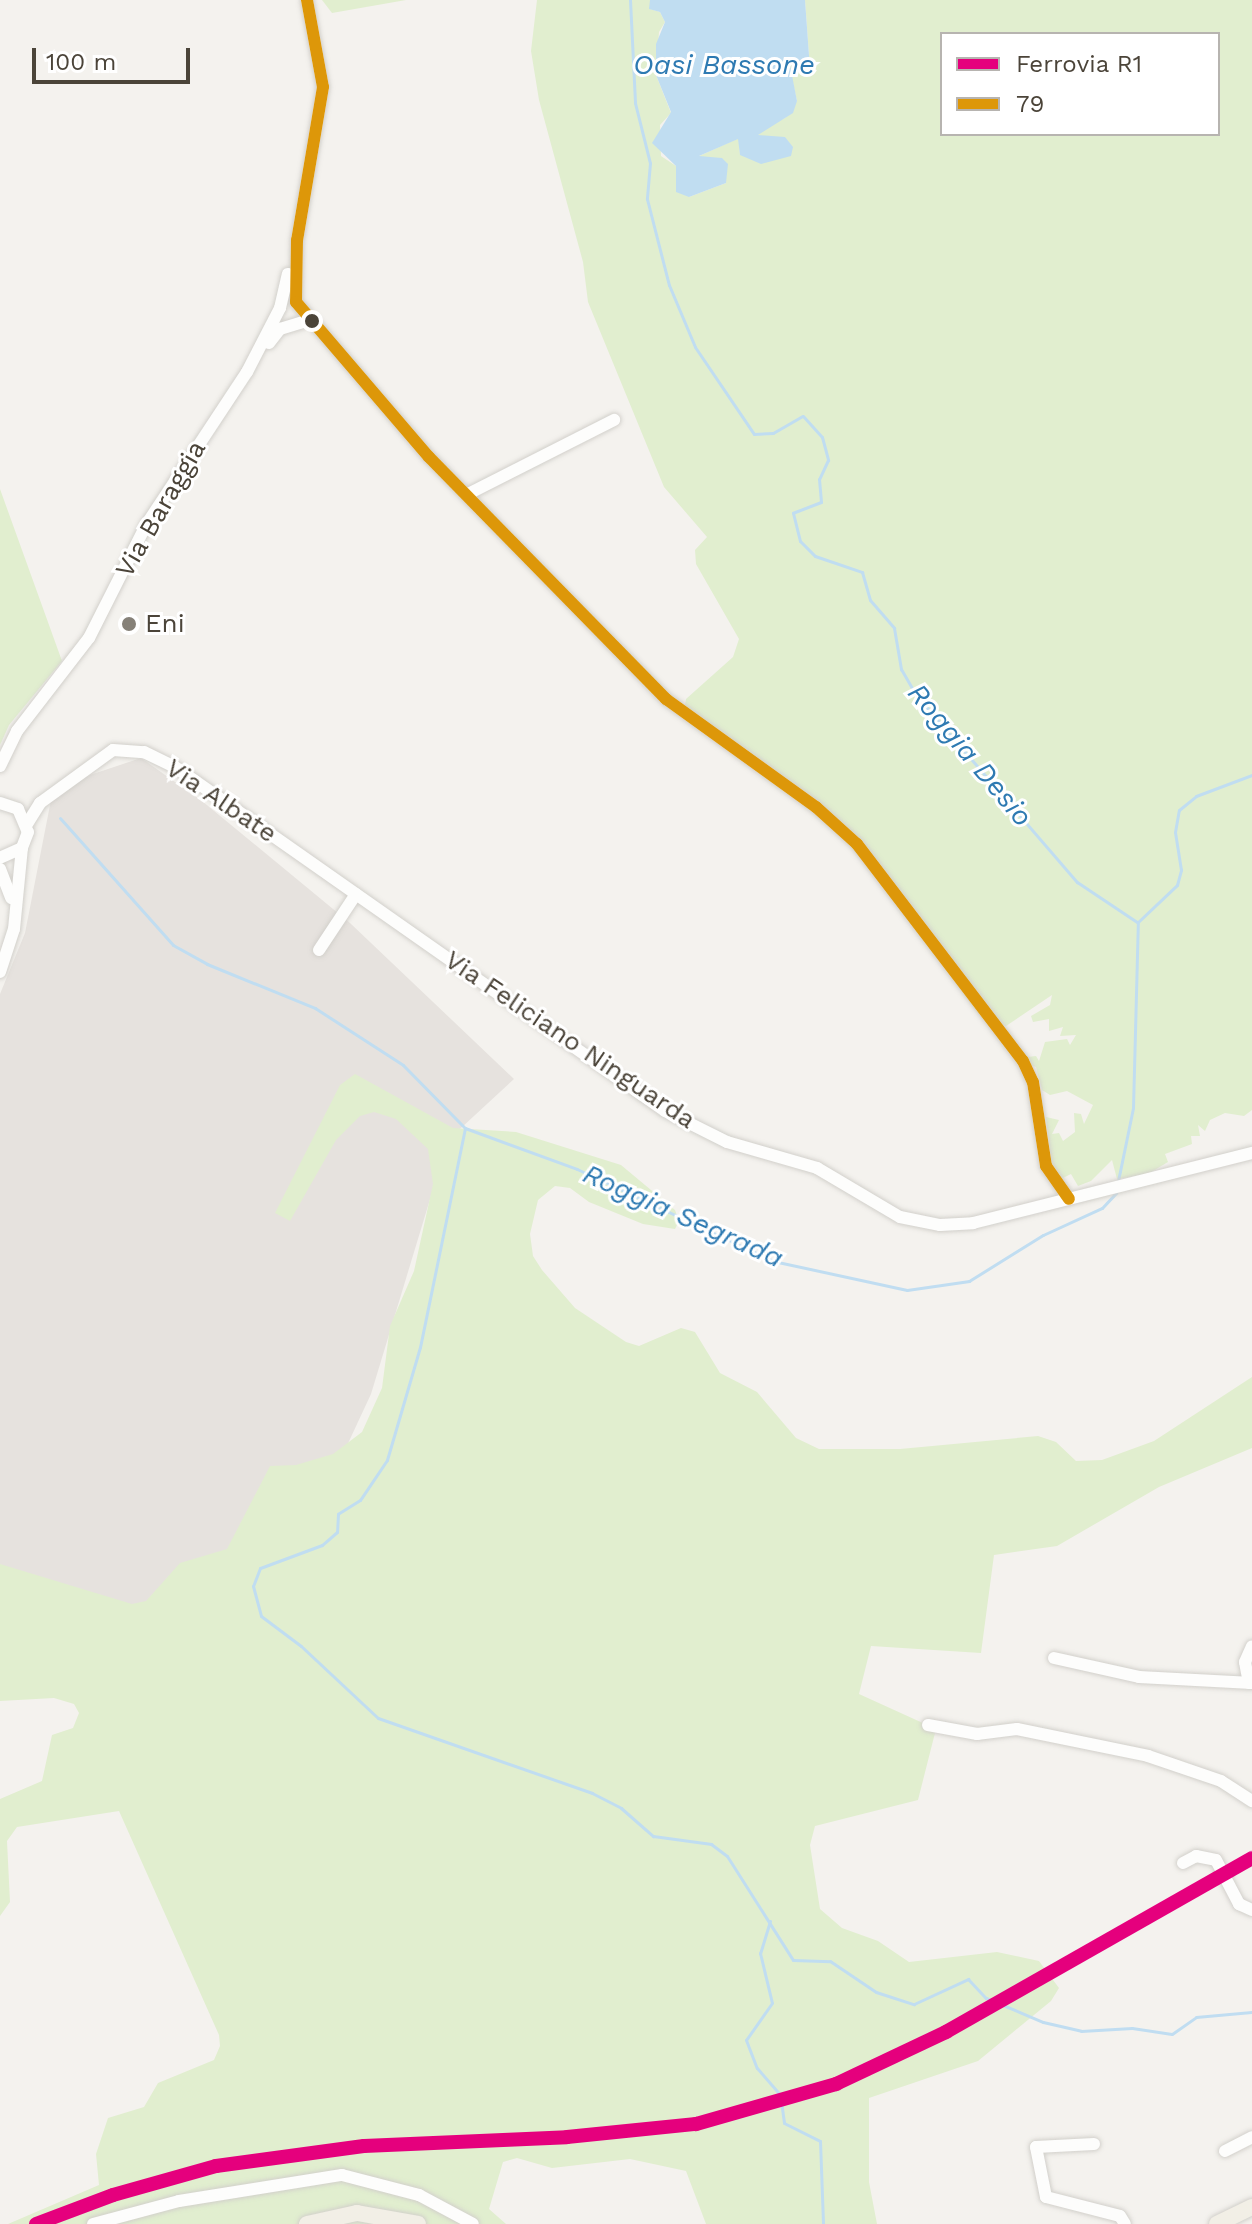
<!DOCTYPE html>
<style>
body{margin:0}
#map{position:relative;width:1252px;height:2224px;overflow:hidden;background:#f4f2ee;font-family:"Work Sans",sans-serif}
div>[style]{position:absolute}
[style*='--x']{left:calc(var(--x)*1px);top:calc(var(--y)*1px);width:calc(var(--w)*1px);rotate:calc(var(--a)*1deg)}
.industrial>*{inset:0;background:#e6e2de}
.green>*{inset:0;background:#e1eecf}
.water>*{inset:0;background:#c0ddf1}
.stream>*{height:3px;margin:-1.5px;padding:0 1.5px;transform-origin:1.5px;border-radius:1.5px;background:#c0ddf1}
.roads{filter:drop-shadow(0 0 2px #d2d0cb) drop-shadow(0 0 2px #d2d0cb)}
.minor>*{height:12px;margin:-6px;padding:0 6px;transform-origin:6px;border-radius:6px;background:#fdfdfc}
.major>*{height:16px;margin:-8px;padding:0 8px;transform-origin:8px;border-radius:8px;background:#f2efe6}
.bus-1>*{height:12px;margin:-6px;padding:0 6px;transform-origin:6px;border-radius:6px;background:#dd9709}
.rail-1>*{height:14px;margin:-7px;padding:0 7px;transform-origin:7px;border-radius:7px;background:#e5007d}
.dots>*{width:22px;height:22px;translate:-50% -50%;box-sizing:border-box;border:4px solid #fff;border-radius:50%}
span{translate:-50% -50%;white-space:nowrap;text-align:center;line-height:1.15;-webkit-text-stroke:6px #fff;paint-order:stroke}
.street-label{font-size:26px;color:#4b4439}
.poi-label{font-size:26px;color:#4b4439}
.left{translate:0 -50%;text-align:left}
.water-label{font-size:28px;color:#2e7ab2;font-style:italic}
.legend{position:absolute;left:940px;top:32px;width:280px;height:104px;box-sizing:border-box;background:#fff;border:2px solid #b7b4b0;margin:0;padding:10px 14px;list-style:none;font-size:24px;color:#4b4439}
.legend li{display:flex;align-items:center;gap:16px;height:40px}
.legend b{width:40px;border:2px solid #b7b4b0}
.scale{position:absolute;left:32px;top:48px;width:158px;height:36px;box-sizing:border-box;border:4px solid #4b4439;border-top:0;padding-left:10px;font-size:24px;line-height:28px;white-space:nowrap;color:#4b4439;-webkit-text-stroke:6px #fff;paint-order:stroke}
</style>
<div id="map">
<div class="industrial">
<i style="clip-path:polygon(141px 758px,202px 801px,350px 923px,514px 1079px,448px 1140px,371px 1394px,317px 1510px,158px 1652px,0 1620px,0 994px,25px 933px,51px 800px,84px 777px)"></i>
</div>
<div class="green">
<i style="clip-path:polygon(322px 0,406px 0,332px 13px)"></i>
<i style="clip-path:polygon(evenodd,537px 0,650px 0,650px 9px,660px 12px,665px 22px,659px 32px,656px 75px,671px 113px,660px 125px,661px 156px,676px 166px,689px 197px,726px 183px,697px 157px,739px 138px,740px 155px,764px 128px,785px 118px,797px 101px,789px 65px,810px 69px,805px 0,1252px 0,1252px 1110px,1244px 1116px,1225px 1113px,1210px 1120px,1205px 1131px,1198px 1125px,1200px 1136px,1191px 1136px,1192px 1144px,1165px 1154px,1168px 1162px,1148px 1174px,1117px 1179px,1112px 1160px,1091px 1181px,1078px 1186px,1071px 1174px,1061px 1179px,1052px 1169px,1046px 1117px,1059px 1120px,1052px 1134px,1059px 1133px,1063px 1141px,1075px 1132px,1074px 1113px,1081px 1114px,1084px 1124px,1093px 1105px,1067px 1091px,1050px 1095px,1042px 1090px,1036px 1067px,1031px 1065px,1028px 1057px,1036px 1056px,1039px 1061px,1045px 1042px,1067px 1039px,1070px 1045px,1076px 1035px,1060px 1036px,1063px 1027px,1049px 1031px,1049px 1019px,1033px 1022px,1031px 1016px,1050px 1005px,1052px 995px,1006px 1026px,982px 1019px,878px 878px,829px 823px,683px 716px,686px 699px,733px 657px,739px 639px,696px 564px,695px 550px,707px 537px,664px 487px,588px 302px,583px 262px,539px 100px,531px 51px,537px 0,942px 34px,1218px 34px,1218px 134px,942px 134px,942px 34px)"></i>
<i style="clip-path:polygon(0 489px,62px 661px,9px 725px,0 745px)"></i>
<i style="clip-path:polygon(355px 1074px,453px 1128px,516px 1132px,621px 1165px,675px 1210px,679px 1221px,675px 1229px,643px 1224px,589px 1202px,570px 1188px,555px 1186px,538px 1200px,530px 1234px,533px 1256px,542px 1270px,575px 1308px,626px 1342px,639px 1346px,681px 1328px,695px 1332px,720px 1373px,757px 1392px,796px 1438px,819px 1449px,900px 1449px,1038px 1436px,1056px 1442px,1076px 1461px,1102px 1460px,1154px 1441px,1252px 1377px,1252px 1448px,1159px 1487px,1057px 1546px,994px 1555px,981px 1653px,871px 1646px,859px 1694px,936px 1729px,918px 1800px,815px 1826px,810px 1845px,820px 1909px,842px 1928px,878px 1941px,909px 1962px,997px 1952px,1039px 1961px,1059px 1988px,1051px 2001px,978px 2061px,869px 2098px,869px 2182px,877px 2224px,706px 2224px,686px 2171px,630px 2159px,552px 2168px,517px 2158px,503px 2162px,489px 2209px,506px 2224px,8px 2224px,99px 2185px,96px 2154px,108px 2118px,144px 2107px,158px 2083px,214px 2060px,220px 2046px,219px 2035px,119px 1811px,17px 1827px,7px 1841px,10px 1902px,0 1916px,0 1799px,42px 1781px,52px 1735px,73px 1728px,79px 1713px,74px 1704px,54px 1698px,0 1701px,0 1564px,132px 1604px,146px 1601px,180px 1563px,227px 1549px,270px 1466px,296px 1465px,333px 1454px,362px 1432px,382px 1388px,390px 1326px,414px 1271px,433px 1184px,428px 1149px,396px 1119px,374px 1112px,360px 1116px,336px 1140px,290px 1221px,275px 1213px,340px 1085px)"></i>
</div>
<div class="water">
<i style="clip-path:polygon(650px 0,805px 0,810px 69px,800px 74px,796px 63px,790px 65px,797px 101px,793px 113px,758px 135px,785px 137px,793px 147px,791px 156px,761px 164px,740px 155px,738px 139px,699px 156px,722px 158px,728px 164px,726px 183px,689px 197px,676px 192px,676px 166px,652px 143px,671px 112px,656px 75px,656px 44px,665px 22px,660px 12px,649px 9px)"></i>
</div>
<div class="stream">
<i style="--x:630;--y:0;--w:103;--a:87.2"></i>
<i style="--x:635;--y:103;--w:62;--a:76"></i>
<i style="--x:650;--y:163;--w:36;--a:95"></i>
<i style="--x:647;--y:199;--w:89;--a:75.7"></i>
<i style="--x:669;--y:285;--w:67;--a:67.2"></i>
<i style="--x:695;--y:347;--w:105;--a:55.9"></i>
<i style="--x:754;--y:434;--w:19;--a:-3"></i>
<i style="--x:773;--y:433;--w:34;--a:-30"></i>
<i style="--x:803;--y:416;--w:28;--a:48"></i>
<i style="--x:822;--y:437;--w:24;--a:75"></i>
<i style="--x:828;--y:460;--w:21;--a:115"></i>
<i style="--x:819;--y:479;--w:23;--a:85"></i>
<i style="--x:821;--y:502;--w:30;--a:159"></i>
<i style="--x:793;--y:513;--w:29;--a:76"></i>
<i style="--x:800;--y:541;--w:21;--a:45"></i>
<i style="--x:815;--y:556;--w:50;--a:18.8"></i>
<i style="--x:862;--y:572;--w:29;--a:74"></i>
<i style="--x:870;--y:600;--w:37;--a:49"></i>
<i style="--x:894;--y:628;--w:42;--a:80.3"></i>
<i style="--x:901;--y:669;--w:30;--a:60"></i>
<i style="--x:916;--y:695;--w:247;--a:49.3"></i>
<i style="--x:1077;--y:882;--w:72;--a:33.7"></i>
<i style="--x:60;--y:818;--w:170;--a:48.3"></i>
<i style="--x:173;--y:945;--w:39;--a:29"></i>
<i style="--x:207;--y:964;--w:117;--a:22.2"></i>
<i style="--x:315;--y:1008;--w:105;--a:32.9"></i>
<i style="--x:403;--y:1065;--w:88;--a:45.5"></i>
<i style="--x:465;--y:1128;--w:119;--a:20.1"></i>
<i style="--x:577;--y:1169;--w:217;--a:25.1"></i>
<i style="--x:773;--y:1261;--w:137;--a:12.2"></i>
<i style="--x:907;--y:1290;--w:63;--a:-8.3"></i>
<i style="--x:969;--y:1281;--w:87;--a:-31.9"></i>
<i style="--x:1043;--y:1235;--w:65;--a:-24.6"></i>
<i style="--x:1102;--y:1208;--w:21;--a:-47"></i>
<i style="--x:1138;--y:922;--w:54;--a:-43.5"></i>
<i style="--x:1177;--y:885;--w:16;--a:-75"></i>
<i style="--x:1181;--y:870;--w:38;--a:-99"></i>
<i style="--x:1175;--y:832;--w:22;--a:-80"></i>
<i style="--x:1179;--y:810;--w:22;--a:-39"></i>
<i style="--x:1196;--y:796;--w:60;--a:-20.6"></i>
<i style="--x:465;--y:1128;--w:224;--a:101.6"></i>
<i style="--x:420;--y:1347;--w:118;--a:106.3"></i>
<i style="--x:387;--y:1460;--w:48;--a:124"></i>
<i style="--x:360;--y:1500;--w:26;--a:148"></i>
<i style="--x:338;--y:1514;--w:18;--a:93"></i>
<i style="--x:337;--y:1532;--w:20;--a:139"></i>
<i style="--x:322;--y:1545;--w:66;--a:159.6"></i>
<i style="--x:260;--y:1568;--w:19;--a:111"></i>
<i style="--x:253;--y:1586;--w:31;--a:75"></i>
<i style="--x:261;--y:1616;--w:50;--a:36.9"></i>
<i style="--x:301;--y:1646;--w:105;--a:43.1"></i>
<i style="--x:378;--y:1718;--w:227;--a:19.3"></i>
<i style="--x:592;--y:1793;--w:33;--a:27"></i>
<i style="--x:621;--y:1808;--w:43;--a:41.2"></i>
<i style="--x:653;--y:1836;--w:59;--a:7.9"></i>
<i style="--x:711;--y:1844;--w:20;--a:37"></i>
<i style="--x:727;--y:1856;--w:123;--a:57.6"></i>
<i style="--x:793;--y:1960;--w:37;--a:2"></i>
<i style="--x:830;--y:1961;--w:55;--a:34"></i>
<i style="--x:876;--y:1992;--w:40;--a:18"></i>
<i style="--x:914;--y:2004;--w:60;--a:-24.8"></i>
<i style="--x:968;--y:1979;--w:26;--a:47"></i>
<i style="--x:986;--y:1998;--w:62;--a:22.8"></i>
<i style="--x:1043;--y:2022;--w:39;--a:13"></i>
<i style="--x:1081;--y:2031;--w:51;--a:-3.4"></i>
<i style="--x:1132;--y:2028;--w:40;--a:8.5"></i>
<i style="--x:1172;--y:2034;--w:29;--a:-35"></i>
<i style="--x:1196;--y:2017;--w:56;--a:-5.1"></i>
<i style="--x:1118;--y:1181;--w:75;--a:-78.4"></i>
<i style="--x:1133;--y:1108;--w:186;--a:-88.5"></i>
<i style="--x:770;--y:1921;--w:34;--a:107"></i>
<i style="--x:760;--y:1953;--w:51;--a:76.5"></i>
<i style="--x:772;--y:2003;--w:45;--a:125.1"></i>
<i style="--x:746;--y:2040;--w:30;--a:69"></i>
<i style="--x:757;--y:2068;--w:35;--a:49"></i>
<i style="--x:780;--y:2094;--w:29;--a:82"></i>
<i style="--x:784;--y:2123;--w:40;--a:26.6"></i>
<i style="--x:820;--y:2141;--w:83;--a:87.9"></i>
</div>
<div class="roads">
<div class="minor">
<i style="--x:307;--y:0;--w:88;--a:79.6"></i>
<i style="--x:323;--y:87;--w:155;--a:99.6"></i>
<i style="--x:297;--y:240;--w:62;--a:90.9"></i>
<i style="--x:296;--y:302;--w:204;--a:49.4"></i>
<i style="--x:429;--y:457;--w:339;--a:45.6"></i>
<i style="--x:666;--y:699;--w:185;--a:35.8"></i>
<i style="--x:816;--y:807;--w:55;--a:42.1"></i>
<i style="--x:857;--y:844;--w:273;--a:52.6"></i>
<i style="--x:1023;--y:1061;--w:23;--a:65"></i>
<i style="--x:1033;--y:1082;--w:85;--a:81.2"></i>
<i style="--x:1046;--y:1166;--w:40;--a:55.1"></i>
<i style="--x:269;--y:343;--w:18;--a:-52"></i>
<i style="--x:280;--y:329;--w:30;--a:-17"></i>
<i style="--x:468;--y:494;--w:164;--a:-26.9"></i>
<i style="--x:0;--y:766;--w:39;--a:-64"></i>
<i style="--x:17;--y:731;--w:118;--a:-52.3"></i>
<i style="--x:89;--y:638;--w:127;--a:-63.2"></i>
<i style="--x:146;--y:525;--w:183;--a:-56.6"></i>
<i style="--x:247;--y:372;--w:72;--a:-62.7"></i>
<i style="--x:280;--y:308;--w:35;--a:-77"></i>
<i style="--x:0;--y:803;--w:19;--a:18"></i>
<i style="--x:18;--y:809;--w:25;--a:67"></i>
<i style="--x:28;--y:832;--w:17;--a:111"></i>
<i style="--x:22;--y:848;--w:24;--a:156"></i>
<i style="--x:27;--y:824;--w:25;--a:-58"></i>
<i style="--x:40;--y:803;--w:90;--a:-36"></i>
<i style="--x:113;--y:750;--w:31;--a:4"></i>
<i style="--x:144;--y:752;--w:34;--a:26"></i>
<i style="--x:175;--y:767;--w:599;--a:35.07"></i>
<i style="--x:665;--y:1111;--w:69;--a:26.6"></i>
<i style="--x:727;--y:1142;--w:94;--a:16.1"></i>
<i style="--x:817;--y:1168;--w:96;--a:30.6"></i>
<i style="--x:900;--y:1217;--w:41;--a:11.3"></i>
<i style="--x:940;--y:1225;--w:33;--a:-3"></i>
<i style="--x:973;--y:1223;--w:288;--a:-14.1"></i>
<i style="--x:0;--y:869;--w:31;--a:69"></i>
<i style="--x:319;--y:950;--w:67;--a:-56.5"></i>
<i style="--x:0;--y:972;--w:45;--a:-72"></i>
<i style="--x:14;--y:929;--w:81;--a:-84.4"></i>
<i style="--x:1054;--y:1658;--w:87;--a:12.6"></i>
<i style="--x:1139;--y:1677;--w:113;--a:3"></i>
<i style="--x:1249;--y:1683;--w:21;--a:-101"></i>
<i style="--x:1245;--y:1662;--w:17;--a:-66"></i>
<i style="--x:928;--y:1725;--w:50;--a:10.4"></i>
<i style="--x:977;--y:1734;--w:40;--a:-7.1"></i>
<i style="--x:1017;--y:1729;--w:134;--a:11.6"></i>
<i style="--x:1148;--y:1756;--w:77;--a:18.9"></i>
<i style="--x:1221;--y:1781;--w:37;--a:33"></i>
<i style="--x:1183;--y:1863;--w:15;--a:-28"></i>
<i style="--x:1196;--y:1856;--w:20;--a:11"></i>
<i style="--x:1216;--y:1860;--w:50;--a:62.4"></i>
<i style="--x:1239;--y:1904;--w:14;--a:25"></i>
<i style="--x:1094;--y:2144;--w:58;--a:177"></i>
<i style="--x:1036;--y:2147;--w:51;--a:78.7"></i>
<i style="--x:1046;--y:2197;--w:76;--a:14.4"></i>
<i style="--x:1120;--y:2216;--w:9;--a:58"></i>
<i style="--x:1225;--y:2151;--w:30;--a:-27"></i>
<i style="--x:93;--y:2224;--w:89;--a:-15"></i>
<i style="--x:179;--y:2201;--w:165;--a:-9.1"></i>
<i style="--x:342;--y:2175;--w:80;--a:14.6"></i>
<i style="--x:419;--y:2195;--w:61;--a:28.2"></i>
</div>
<div class="major">
<i style="--x:307;--y:2224;--w:51;--a:-12.4"></i>
<i style="--x:357;--y:2213;--w:62;--a:10.2"></i>
<i style="--x:1217;--y:2224;--w:39;--a:-26"></i>
</div>
</div>
<div class="bus-1">
<i style="--x:307;--y:0;--w:88;--a:79.6"></i>
<i style="--x:323;--y:87;--w:155;--a:99.6"></i>
<i style="--x:297;--y:240;--w:62;--a:90.9"></i>
<i style="--x:296;--y:302;--w:204;--a:49.4"></i>
<i style="--x:429;--y:457;--w:339;--a:45.6"></i>
<i style="--x:666;--y:699;--w:185;--a:35.8"></i>
<i style="--x:816;--y:807;--w:55;--a:42.1"></i>
<i style="--x:857;--y:844;--w:273;--a:52.6"></i>
<i style="--x:1023;--y:1061;--w:23;--a:65"></i>
<i style="--x:1033;--y:1082;--w:85;--a:81.2"></i>
<i style="--x:1046;--y:1166;--w:40;--a:55.1"></i>
</div>
<div class="rail-1">
<i style="--x:36;--y:2224;--w:82;--a:-20.6"></i>
<i style="--x:113;--y:2195;--w:107;--a:-15.7"></i>
<i style="--x:216;--y:2166;--w:149;--a:-7.7"></i>
<i style="--x:364;--y:2146;--w:203;--a:-2.5"></i>
<i style="--x:567;--y:2137;--w:130;--a:-5.8"></i>
<i style="--x:696;--y:2124;--w:146;--a:-15.9"></i>
<i style="--x:836;--y:2084;--w:122;--a:-25.3"></i>
<i style="--x:946;--y:2032;--w:352;--a:-29.6"></i>
</div>
<div class="dots">
<i style="left:312px;top:321px;background:#4b4439"></i>
<i style="left:129px;top:624px;background:#868178"></i>
</div>
<div class="street-label">
<span style="left:161px;top:509px;rotate:-60deg">Via Baraggia</span>
<span style="left:221px;top:801px;rotate:34deg">Via Albate</span>
<span style="left:570px;top:1040px;rotate:34deg">Via Feliciano Ninguarda</span>
</div>
<div class="poi-label">
<span class="left" style="left:145px;top:624px">Eni</span>
</div>
<div class="water-label">
<span style="left:724px;top:65px">Oasi Bassone</span>
<span style="left:970px;top:755px;rotate:50deg">Roggia Desio</span>
<span style="left:683px;top:1216px;rotate:24deg">Roggia Segrada</span>
</div>
<ul class="legend">
<li><b style="height:10px;background:#e5007d"></b>Ferrovia R1</li>
<li><b style="height:10px;background:#dd9709"></b>79</li>
</ul>
<div class="scale">100 m</div>
</div>
